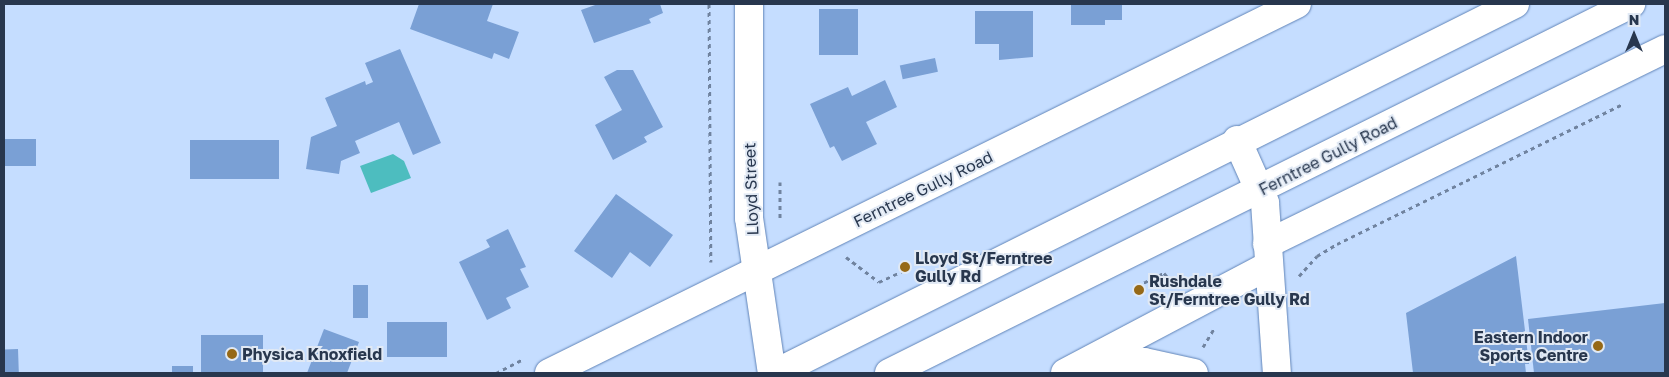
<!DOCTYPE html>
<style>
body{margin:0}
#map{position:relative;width:1669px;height:377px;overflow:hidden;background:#c5ddff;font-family:"Golos Text",sans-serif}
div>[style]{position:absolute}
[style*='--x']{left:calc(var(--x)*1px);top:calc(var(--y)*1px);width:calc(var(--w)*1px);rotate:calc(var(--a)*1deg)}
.water>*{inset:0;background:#4dbdbf}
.building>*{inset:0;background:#7aa0d5;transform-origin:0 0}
.path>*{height:3px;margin-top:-1.5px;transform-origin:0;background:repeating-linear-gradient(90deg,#70839f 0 4px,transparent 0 8px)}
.roads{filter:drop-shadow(0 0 1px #6084b8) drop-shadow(0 0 1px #6084b8)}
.minor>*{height:28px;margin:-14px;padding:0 14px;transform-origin:14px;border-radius:14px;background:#fff}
.major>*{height:28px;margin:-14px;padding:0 14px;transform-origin:14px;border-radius:14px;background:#fff}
.dots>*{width:14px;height:14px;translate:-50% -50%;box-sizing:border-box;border:2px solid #e1e9f4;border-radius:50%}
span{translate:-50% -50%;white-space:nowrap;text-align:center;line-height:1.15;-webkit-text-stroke:4px #e1e9f4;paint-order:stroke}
.street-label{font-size:16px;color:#28374e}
.poi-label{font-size:16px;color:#28374e;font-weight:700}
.left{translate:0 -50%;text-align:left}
.right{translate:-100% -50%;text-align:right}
.frame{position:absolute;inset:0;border:5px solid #28374e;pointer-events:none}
.north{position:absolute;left:1609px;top:10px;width:50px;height:50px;-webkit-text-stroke:4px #e1e9f4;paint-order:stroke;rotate:0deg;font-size:14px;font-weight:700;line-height:20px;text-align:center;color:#28374e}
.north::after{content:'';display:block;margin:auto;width:18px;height:22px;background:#28374e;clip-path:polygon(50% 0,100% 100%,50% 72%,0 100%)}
</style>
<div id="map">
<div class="water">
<i style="clip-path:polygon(393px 154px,404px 161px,411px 178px,371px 193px,360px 166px)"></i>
</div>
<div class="building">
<i style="clip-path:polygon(419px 4px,493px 4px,487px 21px,519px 32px,509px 59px,494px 53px,492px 59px,410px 29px)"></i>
<i style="clip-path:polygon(598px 4px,660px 4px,663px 13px,649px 19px,651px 23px,594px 43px,581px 10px)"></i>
<i style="clip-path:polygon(1071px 4px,1122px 4px,1122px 20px,1105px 20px,1105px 25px,1071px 25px)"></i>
<i style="left:819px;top:9px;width:39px;height:46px"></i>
<i style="clip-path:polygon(975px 11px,1033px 11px,1033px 57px,999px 60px,999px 44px,975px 44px)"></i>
<i style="clip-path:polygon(400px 49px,441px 143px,413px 155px,399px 122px,355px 141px,360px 153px,341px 161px,339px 174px,306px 169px,311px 137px,337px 126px,325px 98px,365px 81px,366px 85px,373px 82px,365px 63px)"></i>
<i style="left:935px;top:58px;width:14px;height:36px;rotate:78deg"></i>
<i style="clip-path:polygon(617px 70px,633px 70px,663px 127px,644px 137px,647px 142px,613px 160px,595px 125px,622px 110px,604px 77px)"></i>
<i style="clip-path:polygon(885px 80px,897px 107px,866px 122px,877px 144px,842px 161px,834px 146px,830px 148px,810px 104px,848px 87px,852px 96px)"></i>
<i style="left:4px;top:139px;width:32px;height:27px"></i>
<i style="left:190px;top:140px;width:89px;height:39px"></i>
<i style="clip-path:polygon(616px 194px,673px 235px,650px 267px,630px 252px,612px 278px,574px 251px)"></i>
<i style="clip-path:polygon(508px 229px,526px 267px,520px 269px,529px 287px,506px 298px,511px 308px,487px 320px,459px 262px,490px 247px,486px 240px)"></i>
<i style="clip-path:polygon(1516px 256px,1529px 364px,1525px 364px,1526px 373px,1413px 373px,1406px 313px)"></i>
<i style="left:353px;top:285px;width:15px;height:33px"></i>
<i style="clip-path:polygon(1665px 303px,1665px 373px,1534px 373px,1528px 319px)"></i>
<i style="left:387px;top:322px;width:60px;height:35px"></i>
<i style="clip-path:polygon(324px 329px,359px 342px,347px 373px,307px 373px)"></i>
<i style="left:201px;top:335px;width:62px;height:38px"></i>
<i style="left:18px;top:349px;width:24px;height:14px;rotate:88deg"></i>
<i style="left:172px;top:366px;width:21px;height:7px"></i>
</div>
<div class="path">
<i style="--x:709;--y:4;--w:258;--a:89.6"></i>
<i style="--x:780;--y:182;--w:39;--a:90"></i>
<i style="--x:846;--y:257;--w:41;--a:37.1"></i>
<i style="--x:879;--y:282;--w:26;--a:-25"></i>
<i style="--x:1299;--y:276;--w:27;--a:-48"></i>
<i style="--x:1317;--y:256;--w:23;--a:-31"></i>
<i style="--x:1337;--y:244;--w:318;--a:-26.1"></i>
<i style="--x:1137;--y:286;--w:30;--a:-26"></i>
<i style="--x:1164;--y:273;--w:16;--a:50"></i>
<i style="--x:1203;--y:347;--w:23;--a:-59"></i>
<i style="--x:496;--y:373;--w:31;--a:-27"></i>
</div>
<div class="roads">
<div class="minor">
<i style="--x:749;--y:4;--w:214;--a:90"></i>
<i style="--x:749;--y:218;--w:157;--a:81.6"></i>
<i style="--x:1237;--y:140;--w:69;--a:66"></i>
<i style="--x:1265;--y:203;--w:170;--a:86"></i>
<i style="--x:1267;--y:244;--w:443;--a:-26.1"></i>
<i style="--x:1090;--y:366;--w:54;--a:-4.2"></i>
<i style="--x:1144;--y:362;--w:51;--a:12.4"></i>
<i style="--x:549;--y:373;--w:834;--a:-26.26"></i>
<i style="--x:1065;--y:373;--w:229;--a:-27.8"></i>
</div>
<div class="major">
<i style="--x:776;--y:373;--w:826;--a:-26.53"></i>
<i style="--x:889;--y:373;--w:829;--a:-26.44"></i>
</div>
</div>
<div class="dots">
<i style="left:905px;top:267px;background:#966917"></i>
<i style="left:1139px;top:290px;background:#966917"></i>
<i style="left:1598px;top:346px;background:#966917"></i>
<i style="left:232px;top:354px;background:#966917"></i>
</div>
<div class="street-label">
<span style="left:1328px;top:156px;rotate:-27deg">Ferntree Gully Road</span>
<span style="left:751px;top:189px;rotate:-92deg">Lloyd Street</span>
<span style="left:923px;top:189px;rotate:-26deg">Ferntree Gully Road</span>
</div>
<div class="poi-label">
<span class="left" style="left:915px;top:267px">Lloyd St/Ferntree<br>Gully Rd</span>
<span class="left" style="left:1149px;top:290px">Rushdale<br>St/Ferntree Gully Rd</span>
<span class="right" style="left:1588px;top:346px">Eastern Indoor<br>Sports Centre</span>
<span class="left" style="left:242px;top:354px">Physica Knoxfield</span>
</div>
<div class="frame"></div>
<div class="north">N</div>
</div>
